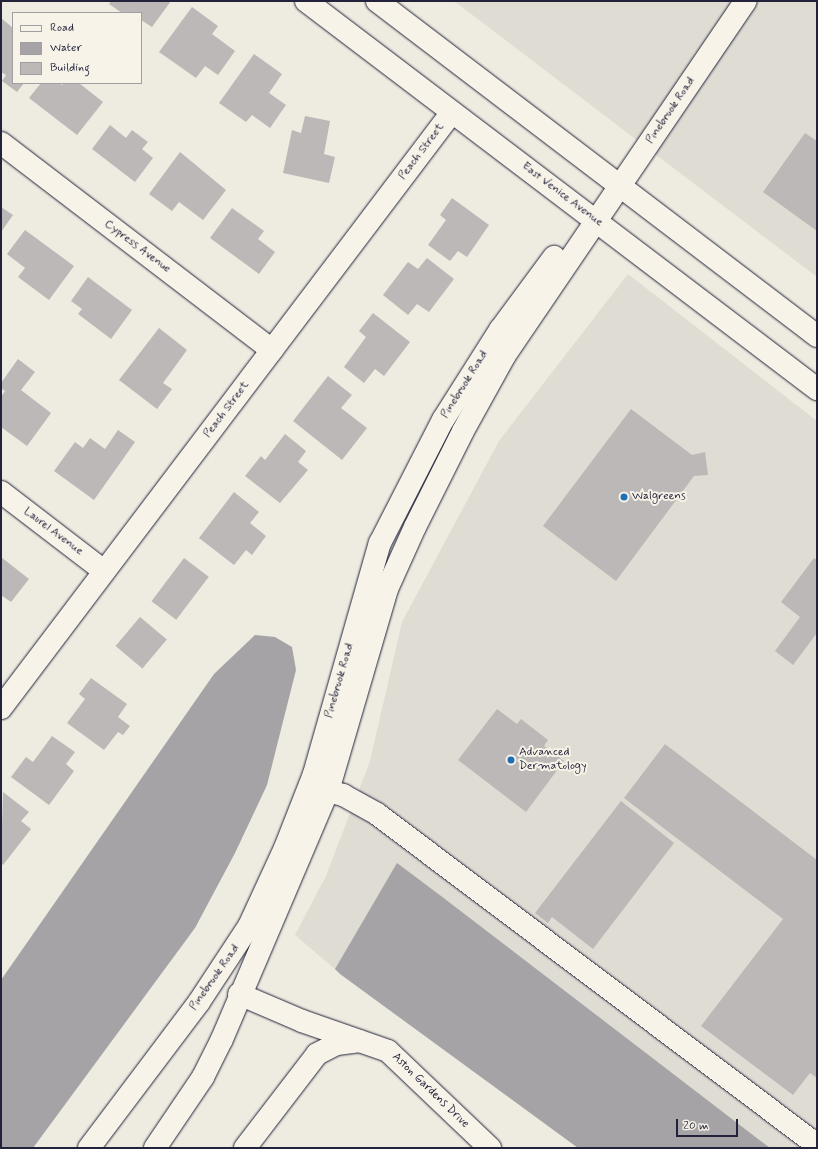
<!DOCTYPE html>
<style>
body{margin:0}
#map{position:relative;width:818px;height:1149px;overflow:hidden;background:#eeebe1;font-family:Mynerve,sans-serif}
div>[style]{position:absolute}
[style*='--x']{left:calc(var(--x)*1px);top:calc(var(--y)*1px);width:calc(var(--w)*1px);rotate:calc(var(--a)*1deg)}
.built>*{inset:0;background:#dfdcd4}
.water>*{inset:0;background:#a6a3a6}
.building>*{inset:0;background:#bbb8b7;transform-origin:0 0}
.roads{filter:drop-shadow(0 0 1px #22223b) drop-shadow(0 0 1px #22223b)}
.minor>*{height:22px;margin:-11px;padding:0 11px;transform-origin:11px;border-radius:11px;background:#f7f3e8}
.tertiary>*{height:22px;margin:-11px;padding:0 11px;transform-origin:11px;border-radius:11px;background:#f7f3e8}
.primary>*{height:22px;margin:-11px;padding:0 11px;transform-origin:11px;border-radius:11px;background:#f7f3e8}
.dots>*{width:11px;height:11px;translate:-50% -50%;box-sizing:border-box;border:2px solid #f7f3e8;border-radius:50%}
span{translate:-50% -50%;white-space:nowrap;text-align:center;line-height:1.15;-webkit-text-stroke:4px #f7f3e8;paint-order:stroke}
.street-label{font-size:12px;color:#22223b}
.poi-label{font-size:12px;color:#22223b}
.left{translate:0 -50%;text-align:left}
.frame{position:absolute;inset:0;border:2px solid #22223b;pointer-events:none}
.legend{position:absolute;left:12px;top:12px;width:130px;height:72px;box-sizing:border-box;background:#f7f3e8;border:1px solid #a29fa3;margin:0;padding:5px 7px;list-style:none;font-size:12px;color:#22223b}
.legend li{display:flex;align-items:center;gap:8px;height:20px}
.legend b{width:20px;border:1px solid #a29fa3}
.scale{position:absolute;left:676px;top:1119px;width:62px;height:18px;box-sizing:border-box;border:2px solid #22223b;border-top:0;padding-left:5px;font-size:12px;line-height:14px;white-space:nowrap;color:#22223b;-webkit-text-stroke:3px #f7f3e8;paint-order:stroke}
</style>
<div id="map">
<div class="built">
<i style="clip-path:polygon(454px 1px,733px 1px,638px 141px)"></i>
<i style="clip-path:polygon(759px 1px,817px 1px,817px 277px,655px 154px)"></i>
<i style="clip-path:polygon(628px 274px,817px 421px,817px 1148px,770px 1148px,445px 899px,335px 969px,295px 935px,326px 876px,370px 761px,402px 622px,499px 441px)"></i>
</div>
<div class="water">
<i style="clip-path:polygon(255px 635px,275px 637px,292px 647px,296px 670px,267px 785px,235px 853px,195px 928px,33px 1148px,1px 1148px,1px 980px,214px 674px)"></i>
<i style="clip-path:polygon(397px 863px,445px 899px,770px 1148px,578px 1148px,340px 974px,335px 969px)"></i>
</div>
<div class="building">
<i style="clip-path:polygon(111px 1px,171px 1px,152px 27px,141px 20px,141px 13px,122px 13px,109px 4px)"></i>
<i style="clip-path:polygon(192px 7px,218px 26px,212px 34px,235px 51px,218px 75px,205px 66px,196px 78px,159px 52px)"></i>
<i style="clip-path:polygon(1px 18px,13px 28px,13px 83px,24px 83px,17px 92px,2px 81px,6px 75px,1px 72px)"></i>
<i style="clip-path:polygon(254px 54px,282px 74px,269px 93px,286px 105px,270px 128px,252px 115px,246px 122px,219px 103px)"></i>
<i style="clip-path:polygon(41px 83px,59px 83px,62px 85px,64px 83px,79px 83px,103px 102px,77px 135px,29px 98px)"></i>
<i style="clip-path:polygon(305px 116px,330px 121px,324px 154px,335px 157px,329px 183px,283px 173px,292px 130px,301px 133px)"></i>
<i style="clip-path:polygon(110px 125px,126px 138px,132px 130px,148px 142px,142px 149px,153px 158px,135px 182px,92px 149px)"></i>
<i style="clip-path:polygon(805px 133px,817px 141px,817px 231px,763px 192px)"></i>
<i style="clip-path:polygon(180px 152px,226px 190px,203px 220px,179px 202px,172px 211px,149px 194px)"></i>
<i style="clip-path:polygon(452px 198px,489px 225px,467px 257px,458px 251px,450px 261px,428px 245px,446px 220px,440px 215px)"></i>
<i style="clip-path:polygon(1px 207px,13px 215px,1px 232px)"></i>
<i style="clip-path:polygon(232px 208px,264px 231px,258px 239px,275px 252px,259px 274px,210px 238px)"></i>
<i style="clip-path:polygon(25px 230px,74px 266px,49px 300px,18px 277px,25px 268px,7px 254px)"></i>
<i style="clip-path:polygon(427px 258px,454px 279px,429px 312px,417px 304px,408px 315px,383px 295px,408px 262px,418px 269px)"></i>
<i style="clip-path:polygon(88px 277px,132px 310px,111px 339px,78px 314px,82px 309px,71px 301px)"></i>
<i style="clip-path:polygon(373px 313px,410px 342px,384px 376px,375px 369px,364px 383px,344px 367px,366px 337px,359px 331px)"></i>
<i style="clip-path:polygon(159px 328px,187px 350px,163px 383px,172px 389px,157px 409px,119px 380px)"></i>
<i style="clip-path:polygon(18px 359px,35px 372px,21px 390px,51px 413px,27px 446px,1px 427px,1px 397px,5px 391px,1px 388px,1px 383px)"></i>
<i style="clip-path:polygon(328px 376px,352px 395px,341px 408px,367px 428px,342px 460px,293px 421px)"></i>
<i style="clip-path:polygon(631px 409px,692px 455px,705px 452px,708px 475px,694px 476px,616px 581px,543px 526px)"></i>
<i style="clip-path:polygon(118px 430px,135px 442px,94px 500px,54px 471px,75px 442px,83px 448px,90px 438px,105px 449px)"></i>
<i style="clip-path:polygon(285px 434px,306px 451px,298px 462px,308px 470px,280px 503px,245px 476px,261px 456px,265px 460px)"></i>
<i style="clip-path:polygon(234px 492px,259px 512px,250px 523px,266px 536px,252px 555px,246px 550px,234px 565px,199px 538px)"></i>
<i style="clip-path:polygon(1px 557px,29px 579px,11px 602px,1px 595px)"></i>
<i style="left:184px;top:558px;width:31px;height:54px;rotate:37deg"></i>
<i style="clip-path:polygon(814px 558px,817px 560px,817px 633px,793px 665px,775px 651px,800px 617px,781px 602px)"></i>
<i style="left:140px;top:617px;width:35px;height:38px;rotate:40deg"></i>
<i style="clip-path:polygon(91px 678px,127px 704px,118px 717px,130px 726px,123px 735px,118px 732px,104px 750px,67px 723px,85px 699px,79px 694px)"></i>
<i style="clip-path:polygon(497px 709px,517px 724px,521px 719px,548px 740px,544px 746px,564px 761px,526px 812px,458px 760px)"></i>
<i style="clip-path:polygon(52px 736px,75px 752px,66px 764px,74px 771px,49px 805px,11px 777px,26px 757px,33px 762px)"></i>
<i style="clip-path:polygon(665px 744px,817px 860px,817px 1078px,810px 1073px,793px 1095px,701px 1026px,783px 919px,624px 798px)"></i>
<i style="clip-path:polygon(3px 792px,29px 812px,21px 821px,31px 829px,3px 865px,1px 863px)"></i>
<i style="clip-path:polygon(621px 801px,674px 843px,593px 949px,552px 917px,548px 923px,535px 913px)"></i>
</div>
<div class="roads">
<div class="minor">
<i style="--x:1;--y:143;--w:341;--a:37.4"></i>
<i style="--x:1;--y:492;--w:130;--a:37.5"></i>
<i style="--x:1;--y:708;--w:747;--a:-52.88"></i>
<i style="--x:328;--y:791;--w:16;--a:15"></i>
<i style="--x:343;--y:795;--w:39;--a:29"></i>
<i style="--x:377;--y:814;--w:551;--a:36.95"></i>
<i style="--x:239;--y:994;--w:69;--a:23.2"></i>
<i style="--x:302;--y:1021;--w:91;--a:19.2"></i>
<i style="--x:388;--y:1051;--w:141;--a:43.6"></i>
<i style="--x:245;--y:1148;--w:118;--a:-52.5"></i>
<i style="--x:317;--y:1054;--w:22;--a:-27"></i>
<i style="--x:337;--y:1044;--w:23;--a:-7"></i>
</div>
<div class="tertiary">
<i style="--x:89;--y:1148;--w:183;--a:-53"></i>
<i style="--x:199;--y:1002;--w:91;--a:-56.7"></i>
<i style="--x:249;--y:926;--w:86;--a:-65.2"></i>
<i style="--x:285;--y:848;--w:79;--a:-68.6"></i>
<i style="--x:314;--y:774;--w:240;--a:-74.1"></i>
<i style="--x:380;--y:543;--w:138;--a:-62.9"></i>
<i style="--x:443;--y:420;--w:107;--a:-57.7"></i>
<i style="--x:500;--y:330;--w:91;--a:-53.5"></i>
<i style="--x:155;--y:1148;--w:86;--a:-55.9"></i>
<i style="--x:203;--y:1077;--w:42;--a:-63.4"></i>
<i style="--x:222;--y:1039;--w:270;--a:-66.9"></i>
<i style="--x:328;--y:791;--w:210;--a:-73.7"></i>
<i style="--x:387;--y:589;--w:68;--a:-65.7"></i>
<i style="--x:415;--y:527;--w:107;--a:-63.4"></i>
<i style="--x:463;--y:431;--w:87;--a:-61.1"></i>
<i style="--x:505;--y:355;--w:428;--a:-55.8"></i>
</div>
<div class="primary">
<i style="--x:306;--y:1;--w:642;--a:37.21"></i>
<i style="--x:377;--y:1;--w:553;--a:37.28"></i>
</div>
</div>
<div class="dots">
<i style="left:624px;top:497px;background:#1f6fb2"></i>
<i style="left:511px;top:760px;background:#1f6fb2"></i>
</div>
<div class="street-label">
<span style="left:671px;top:111px;rotate:-56deg">Pinebrook Road</span>
<span style="left:422px;top:152px;rotate:-53deg">Peach Street</span>
<span style="left:562px;top:195px;rotate:37deg">East Venice Avenue</span>
<span style="left:137px;top:247px;rotate:37deg">Cypress Avenue</span>
<span style="left:465px;top:385px;rotate:-58deg">Pinebrook Road</span>
<span style="left:227px;top:410px;rotate:-53deg">Peach Street</span>
<span style="left:53px;top:532px;rotate:37deg">Laurel Avenue</span>
<span style="left:340px;top:681px;rotate:-74deg">Pinebrook Road</span>
<span style="left:215px;top:978px;rotate:-55deg">Pinebrook Road</span>
<span style="left:430px;top:1091px;rotate:44deg">Aston Gardens Drive</span>
</div>
<div class="poi-label">
<span class="left" style="left:632px;top:497px">Walgreens</span>
<span class="left" style="left:519px;top:760px">Advanced<br>Dermatology</span>
</div>
<div class="frame"></div>
<ul class="legend">
<li><b style="height:5px;background:#f7f3e8"></b>Road</li>
<li><b style="height:11px;background:#a6a3a6"></b>Water</li>
<li><b style="height:11px;background:#bbb8b7"></b>Building</li>
</ul>
<div class="scale">20 m</div>
</div>
